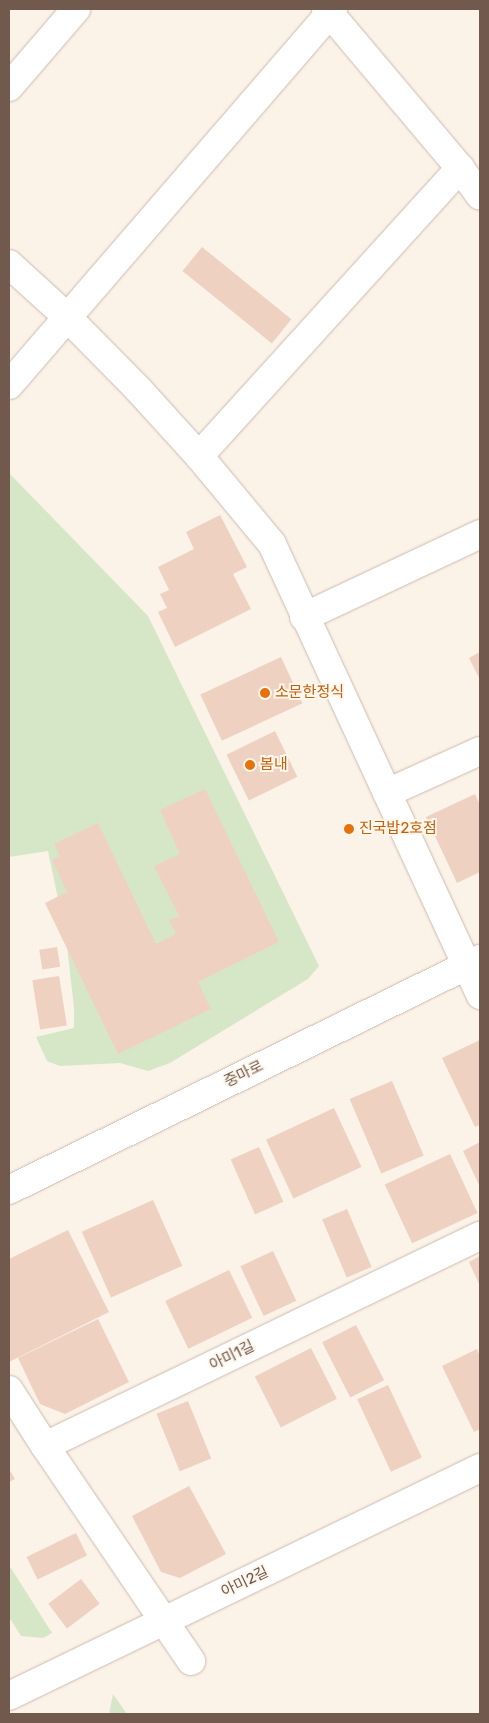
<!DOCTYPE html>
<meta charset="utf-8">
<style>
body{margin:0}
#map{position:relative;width:489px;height:1723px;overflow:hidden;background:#fbf2e8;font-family:Rubik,"Noto Sans KR",sans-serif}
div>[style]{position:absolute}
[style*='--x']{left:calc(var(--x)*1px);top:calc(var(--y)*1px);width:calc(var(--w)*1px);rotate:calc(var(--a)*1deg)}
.green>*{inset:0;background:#d6e7c7}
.building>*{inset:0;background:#eed1c1;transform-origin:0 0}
.roads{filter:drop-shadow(0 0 1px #ccbaae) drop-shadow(0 0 1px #ccbaae)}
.minor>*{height:28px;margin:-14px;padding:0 14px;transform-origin:14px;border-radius:14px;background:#fff}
.dots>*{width:14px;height:14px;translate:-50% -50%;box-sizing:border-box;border:2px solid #fef7ee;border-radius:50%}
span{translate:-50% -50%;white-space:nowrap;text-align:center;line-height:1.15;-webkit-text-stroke:4px #fef7ee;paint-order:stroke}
.food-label{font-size:15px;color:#c56008}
.left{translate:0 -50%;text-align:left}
.street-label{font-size:15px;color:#72594e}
.frame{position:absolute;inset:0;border:10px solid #72594e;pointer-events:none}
</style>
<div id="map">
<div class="green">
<i style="clip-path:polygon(9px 473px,148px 616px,319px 966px,308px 979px,170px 1063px,148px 1071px,120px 1063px,60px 1066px,47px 1061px,36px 1037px,74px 1028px,74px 1008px,66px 937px,48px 851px,9px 857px)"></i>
<i style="clip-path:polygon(9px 1565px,52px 1633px,43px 1638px,21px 1636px,9px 1617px)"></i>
<i style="clip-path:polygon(113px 1694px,127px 1714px,109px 1714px)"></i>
</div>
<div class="building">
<i style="left:202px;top:247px;width:115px;height:31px;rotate:39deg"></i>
<i style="clip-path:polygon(220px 515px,247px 567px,233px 574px,251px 609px,175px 647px,158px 612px,167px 608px,160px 594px,169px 590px,158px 567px,194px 549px,186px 532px)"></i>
<i style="clip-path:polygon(480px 652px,480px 680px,469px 658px)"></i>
<i style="left:281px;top:657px;width:51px;height:89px;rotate:65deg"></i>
<i style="left:275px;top:731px;width:51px;height:54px;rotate:64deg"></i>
<i style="clip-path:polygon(205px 789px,279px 942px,198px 982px,211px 1009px,118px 1054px,45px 903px,67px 892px,52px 860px,60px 856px,54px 844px,98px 823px,156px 944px,176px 934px,169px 920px,179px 916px,154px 866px,180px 854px,160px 810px)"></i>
<i style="clip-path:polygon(475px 794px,480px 805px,480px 872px,457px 883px,426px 817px)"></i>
<i style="left:57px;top:947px;width:20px;height:18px;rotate:81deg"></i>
<i style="left:59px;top:976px;width:50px;height:27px;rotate:81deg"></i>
<i style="clip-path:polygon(480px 1040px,480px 1125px,475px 1127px,442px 1058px)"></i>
<i style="left:392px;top:1081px;width:81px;height:46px;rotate:67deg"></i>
<i style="left:334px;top:1108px;width:65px;height:75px;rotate:65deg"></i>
<i style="clip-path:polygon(480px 1142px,480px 1187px,463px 1151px)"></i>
<i style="left:259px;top:1147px;width:60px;height:31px;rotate:66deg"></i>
<i style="left:450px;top:1154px;width:65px;height:72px;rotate:65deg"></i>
<i style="left:153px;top:1200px;width:72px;height:78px;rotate:66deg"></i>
<i style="left:347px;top:1209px;width:63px;height:27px;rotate:67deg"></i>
<i style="clip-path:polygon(68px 1230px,109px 1312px,9px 1362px,9px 1259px)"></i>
<i style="left:273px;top:1251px;width:55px;height:36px;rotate:65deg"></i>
<i style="clip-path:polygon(480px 1256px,480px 1286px,469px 1262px)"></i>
<i style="left:229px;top:1270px;width:53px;height:71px;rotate:64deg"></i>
<i style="clip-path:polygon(98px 1319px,129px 1382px,65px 1414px,40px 1404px,18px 1358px)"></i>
<i style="left:356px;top:1325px;width:62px;height:38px;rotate:63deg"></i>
<i style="left:311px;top:1348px;width:57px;height:63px;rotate:63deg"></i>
<i style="clip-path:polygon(477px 1349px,480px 1357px,480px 1429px,474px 1432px,442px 1366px)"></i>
<i style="left:388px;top:1385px;width:80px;height:34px;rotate:65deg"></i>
<i style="left:188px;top:1401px;width:62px;height:34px;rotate:68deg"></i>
<i style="clip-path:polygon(9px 1469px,15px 1479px,9px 1482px)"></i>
<i style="clip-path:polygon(189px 1486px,226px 1554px,180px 1578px,161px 1572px,132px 1516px)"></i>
<i style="left:76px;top:1533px;width:25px;height:55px;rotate:64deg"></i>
<i style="left:81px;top:1579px;width:31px;height:41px;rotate:53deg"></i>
</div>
<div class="roads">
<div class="minor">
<i style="--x:326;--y:9;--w:208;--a:49.9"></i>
<i style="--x:460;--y:168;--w:34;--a:54"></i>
<i style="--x:9;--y:87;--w:103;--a:-49.3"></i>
<i style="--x:9;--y:264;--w:79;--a:42.4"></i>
<i style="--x:67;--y:317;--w:101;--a:45.4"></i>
<i style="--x:138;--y:389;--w:91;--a:47.7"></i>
<i style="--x:199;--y:456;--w:114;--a:50.3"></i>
<i style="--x:272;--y:544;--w:497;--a:65.2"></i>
<i style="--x:9;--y:385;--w:496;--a:-49.2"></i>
<i style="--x:199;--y:456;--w:389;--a:-47.8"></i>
<i style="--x:304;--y:617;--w:195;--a:-25.2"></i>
<i style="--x:387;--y:793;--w:102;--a:-24.3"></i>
<i style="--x:9;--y:1190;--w:525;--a:-26.13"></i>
<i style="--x:9;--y:1390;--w:67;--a:57.3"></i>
<i style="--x:45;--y:1446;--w:483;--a:-25.8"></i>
<i style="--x:45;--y:1446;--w:260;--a:55.8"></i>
<i style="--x:9;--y:1696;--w:523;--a:-25.83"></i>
</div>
</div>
<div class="dots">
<i style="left:265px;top:693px;background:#e8710a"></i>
<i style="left:250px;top:765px;background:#e8710a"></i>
<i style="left:349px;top:829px;background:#e8710a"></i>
</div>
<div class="food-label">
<span class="left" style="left:275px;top:693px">소문한정식</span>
<span class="left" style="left:260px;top:765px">봄내</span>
<span class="left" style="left:359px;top:829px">진국밥2호점</span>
</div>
<div class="street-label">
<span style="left:244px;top:1074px;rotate:-26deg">중마로</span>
<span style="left:232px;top:1356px;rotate:-26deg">아미1길</span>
<span style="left:245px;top:1582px;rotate:-26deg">아미2길</span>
</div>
<div class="frame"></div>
</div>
